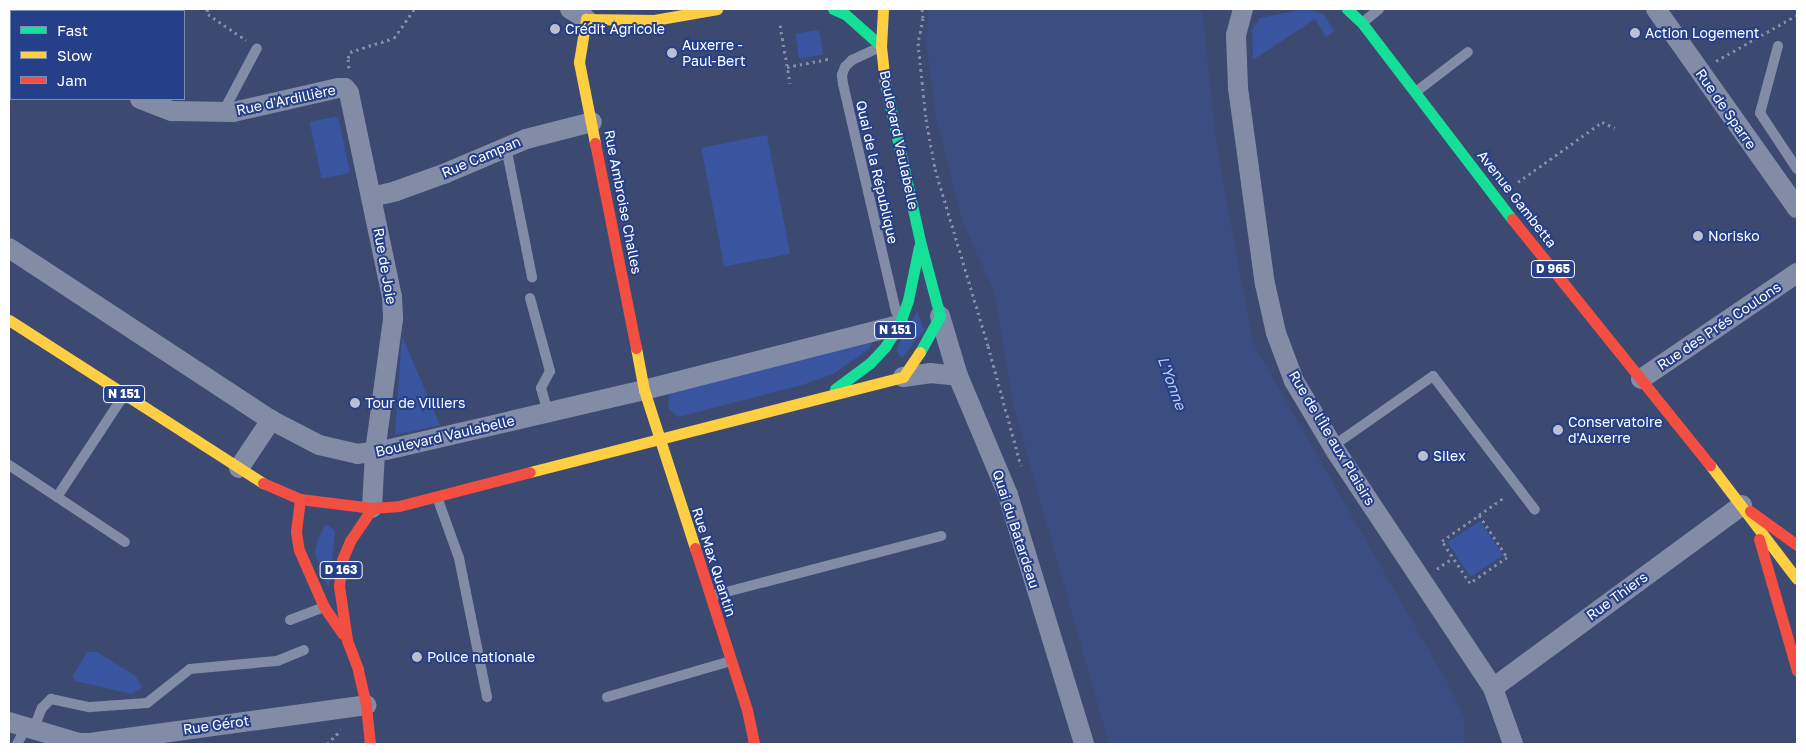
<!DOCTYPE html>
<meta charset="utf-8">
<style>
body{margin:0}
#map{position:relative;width:1806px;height:753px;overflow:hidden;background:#3c4a72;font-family:"Golos Text",sans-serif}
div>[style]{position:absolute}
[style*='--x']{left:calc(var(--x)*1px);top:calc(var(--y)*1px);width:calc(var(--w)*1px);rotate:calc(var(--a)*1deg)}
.green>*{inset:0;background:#39559f;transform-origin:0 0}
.water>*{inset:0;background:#3b4e82}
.path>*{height:3px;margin-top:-1.5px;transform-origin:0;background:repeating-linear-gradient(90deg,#838ca7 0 2.5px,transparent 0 6.5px)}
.lane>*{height:10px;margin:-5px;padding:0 5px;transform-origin:5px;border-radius:5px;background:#838ca7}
.street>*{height:20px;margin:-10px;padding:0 10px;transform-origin:10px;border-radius:10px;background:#838ca7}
.fast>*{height:11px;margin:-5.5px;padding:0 5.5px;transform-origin:5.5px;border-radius:5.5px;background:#16e098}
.slow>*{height:11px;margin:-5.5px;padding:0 5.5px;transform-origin:5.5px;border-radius:5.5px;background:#ffcf43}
.jam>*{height:11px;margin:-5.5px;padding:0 5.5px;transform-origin:5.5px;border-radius:5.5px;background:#f24e42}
.dots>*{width:14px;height:14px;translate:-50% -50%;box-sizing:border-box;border:2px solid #253f89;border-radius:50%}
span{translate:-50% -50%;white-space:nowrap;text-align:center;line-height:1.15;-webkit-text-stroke:4px #253f89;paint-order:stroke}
.shield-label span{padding:1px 4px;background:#253f89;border:1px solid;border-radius:4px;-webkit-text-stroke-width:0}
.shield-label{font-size:12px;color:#fff;font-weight:700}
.poi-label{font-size:14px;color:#fff}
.left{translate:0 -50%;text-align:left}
.street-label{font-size:14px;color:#fff}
.water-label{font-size:15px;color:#bdccf1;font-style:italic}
.frame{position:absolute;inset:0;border:10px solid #fff;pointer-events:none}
.legend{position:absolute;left:10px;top:10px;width:175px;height:90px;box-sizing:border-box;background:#253f89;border:1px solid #7c8cb8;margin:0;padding:6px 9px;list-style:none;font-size:15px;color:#fff}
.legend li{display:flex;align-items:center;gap:10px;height:25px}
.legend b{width:25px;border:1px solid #7c8cb8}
</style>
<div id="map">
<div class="green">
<i style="clip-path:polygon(1304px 9px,1323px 13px,1334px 31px,1326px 37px,1315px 19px,1253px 60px,1252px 30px,1260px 18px)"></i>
<i style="left:819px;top:30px;width:25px;height:24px;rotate:81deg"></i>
<i style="left:338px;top:116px;width:58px;height:29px;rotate:78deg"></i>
<i style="left:767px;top:135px;width:121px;height:67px;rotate:79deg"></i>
<i style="clip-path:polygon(917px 311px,924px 330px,902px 358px,896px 350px)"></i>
<i style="clip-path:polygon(402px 336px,440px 425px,395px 435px)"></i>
<i style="clip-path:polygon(870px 340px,872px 343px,869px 349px,833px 374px,802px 385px,678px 417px,668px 408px,669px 395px,676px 391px)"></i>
<i style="left:1480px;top:521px;width:41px;height:39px;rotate:56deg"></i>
<i style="clip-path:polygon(325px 525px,330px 526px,335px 532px,329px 589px,315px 554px,317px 542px)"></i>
<i style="clip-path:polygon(87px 652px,97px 652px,136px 676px,142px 688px,132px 694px,75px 681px,73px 676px)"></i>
</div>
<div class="water">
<i style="clip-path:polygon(928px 9px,1202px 9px,1217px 149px,1253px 343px,1448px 684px,1464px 717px,1464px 744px,1109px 744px,1014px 408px,995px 294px,962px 220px,936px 116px,926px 43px)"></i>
</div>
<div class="path">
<i style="--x:207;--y:9;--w:5;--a:79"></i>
<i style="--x:208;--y:14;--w:46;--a:34.4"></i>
<i style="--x:922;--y:9;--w:9;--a:84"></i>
<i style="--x:923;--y:18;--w:25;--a:101"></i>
<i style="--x:918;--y:43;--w:76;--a:84"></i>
<i style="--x:926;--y:119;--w:51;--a:79.8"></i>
<i style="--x:935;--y:169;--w:185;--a:73.3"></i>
<i style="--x:988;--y:346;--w:124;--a:74.6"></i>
<i style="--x:780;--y:25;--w:59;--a:80.2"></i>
<i style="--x:1716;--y:61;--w:93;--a:-29.6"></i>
<i style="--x:787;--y:67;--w:42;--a:-11"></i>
<i style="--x:349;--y:68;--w:10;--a:-96"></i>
<i style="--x:348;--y:58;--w:6;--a:-72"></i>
<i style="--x:350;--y:52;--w:46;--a:-17.7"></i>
<i style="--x:394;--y:38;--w:35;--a:-55"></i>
<i style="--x:1518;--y:182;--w:103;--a:-35.5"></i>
<i style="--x:1602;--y:122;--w:14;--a:25"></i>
<i style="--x:1479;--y:515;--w:50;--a:56.3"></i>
<i style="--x:1507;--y:557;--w:45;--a:144.9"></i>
<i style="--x:1470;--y:583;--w:50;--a:-123.7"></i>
<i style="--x:1442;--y:541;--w:45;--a:-35.1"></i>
<i style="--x:1479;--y:515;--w:32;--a:-35"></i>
<i style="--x:1437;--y:569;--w:19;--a:-35"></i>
<i style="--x:327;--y:744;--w:20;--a:-45"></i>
</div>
<div class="lane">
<i style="--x:1362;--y:23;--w:22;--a:-39"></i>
<i style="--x:1778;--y:46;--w:69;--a:105"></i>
<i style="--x:1760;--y:113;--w:67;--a:56.5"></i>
<i style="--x:880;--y:47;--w:31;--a:155"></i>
<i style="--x:852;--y:60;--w:10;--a:135"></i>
<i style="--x:845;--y:67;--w:9;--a:111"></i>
<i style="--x:842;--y:75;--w:9;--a:84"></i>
<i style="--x:843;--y:84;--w:234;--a:76.9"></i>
<i style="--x:1417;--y:91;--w:64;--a:-37.4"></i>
<i style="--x:223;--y:112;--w:72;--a:-62"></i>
<i style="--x:506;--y:147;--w:133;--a:78.7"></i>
<i style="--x:530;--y:298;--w:76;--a:74.7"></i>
<i style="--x:550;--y:371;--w:19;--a:118"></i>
<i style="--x:541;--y:388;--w:25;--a:74"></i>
<i style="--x:1333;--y:446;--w:122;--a:-35"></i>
<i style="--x:1433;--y:376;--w:168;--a:52.7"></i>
<i style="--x:9;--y:465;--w:139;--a:33.6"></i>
<i style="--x:57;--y:497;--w:122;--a:-56.7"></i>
<i style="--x:437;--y:497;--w:65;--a:70.2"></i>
<i style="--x:459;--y:558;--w:142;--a:78.6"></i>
<i style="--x:711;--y:596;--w:238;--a:-14.6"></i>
<i style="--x:290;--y:620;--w:34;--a:-21"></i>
<i style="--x:607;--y:697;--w:129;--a:-16.2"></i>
<i style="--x:33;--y:730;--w:24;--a:-68"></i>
<i style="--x:42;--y:708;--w:13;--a:-45"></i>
<i style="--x:51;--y:699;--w:40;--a:12"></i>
<i style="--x:90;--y:707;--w:57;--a:-4"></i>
<i style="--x:147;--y:703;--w:55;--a:-38.3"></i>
<i style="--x:190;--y:669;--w:87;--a:-5.3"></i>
<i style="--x:277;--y:661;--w:29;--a:-22"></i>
<i style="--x:17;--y:744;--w:18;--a:-61"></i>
</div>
<div class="street">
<i style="--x:17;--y:9;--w:2;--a:90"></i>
<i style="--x:570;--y:9;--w:19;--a:32"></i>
<i style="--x:1243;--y:9;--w:27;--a:105"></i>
<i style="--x:1236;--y:35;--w:53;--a:87.8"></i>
<i style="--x:1238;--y:88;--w:198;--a:82.2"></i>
<i style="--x:1265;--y:284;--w:50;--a:77.3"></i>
<i style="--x:1276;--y:333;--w:51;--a:69.4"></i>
<i style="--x:1294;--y:381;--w:84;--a:59.2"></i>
<i style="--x:1337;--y:453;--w:282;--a:56.4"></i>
<i style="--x:1493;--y:688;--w:59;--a:70.3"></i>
<i style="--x:1656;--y:9;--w:244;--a:54.7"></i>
<i style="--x:9;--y:38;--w:4;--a:-56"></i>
<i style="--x:140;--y:99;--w:34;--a:21"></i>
<i style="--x:172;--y:111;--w:61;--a:0.9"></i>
<i style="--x:233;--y:112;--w:108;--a:-12.9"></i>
<i style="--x:338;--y:88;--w:7;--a:0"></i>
<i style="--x:345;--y:88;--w:6;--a:51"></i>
<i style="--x:349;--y:93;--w:208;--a:78.1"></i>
<i style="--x:392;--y:297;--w:22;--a:87"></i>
<i style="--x:393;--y:319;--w:134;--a:97.7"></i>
<i style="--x:375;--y:452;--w:56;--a:93.1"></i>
<i style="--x:371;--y:197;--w:26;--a:-13"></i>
<i style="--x:396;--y:191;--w:53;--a:-19.8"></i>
<i style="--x:446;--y:173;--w:87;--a:-23"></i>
<i style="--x:526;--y:139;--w:68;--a:-14.4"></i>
<i style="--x:9;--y:248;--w:313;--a:33.3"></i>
<i style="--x:271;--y:420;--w:54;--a:27.5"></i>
<i style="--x:319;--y:445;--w:39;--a:13"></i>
<i style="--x:357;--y:454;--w:29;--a:-8"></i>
<i style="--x:386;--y:450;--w:265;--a:-13.1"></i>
<i style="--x:644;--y:390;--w:263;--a:-14.3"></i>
<i style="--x:940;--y:316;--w:63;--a:73.3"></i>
<i style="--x:958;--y:376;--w:129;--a:67.2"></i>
<i style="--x:1008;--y:495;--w:260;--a:73"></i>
<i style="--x:903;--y:377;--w:27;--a:-8"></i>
<i style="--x:930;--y:373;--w:28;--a:6"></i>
<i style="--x:1641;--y:379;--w:189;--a:-34.2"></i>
<i style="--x:239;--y:468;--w:58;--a:-56.3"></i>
<i style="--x:1493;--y:688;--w:309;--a:-36.3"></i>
<i style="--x:9;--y:722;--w:73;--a:16.7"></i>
<i style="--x:79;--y:743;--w:11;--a:0"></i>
<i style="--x:90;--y:743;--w:279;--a:-7.8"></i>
</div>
<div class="fast">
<i style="--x:833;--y:9;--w:13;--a:23"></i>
<i style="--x:845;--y:14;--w:48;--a:41.6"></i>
<i style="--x:1347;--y:9;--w:21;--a:43"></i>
<i style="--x:1362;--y:23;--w:247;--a:52.6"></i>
<i style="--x:885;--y:83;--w:162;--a:77.5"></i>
<i style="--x:920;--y:241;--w:78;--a:75.1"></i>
<i style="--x:940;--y:316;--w:41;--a:119.1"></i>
<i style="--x:835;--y:389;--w:44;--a:-36.6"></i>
<i style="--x:870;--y:363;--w:22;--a:-47"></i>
<i style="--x:885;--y:347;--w:26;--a:-58"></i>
<i style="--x:899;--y:325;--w:27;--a:-70"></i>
<i style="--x:908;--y:300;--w:54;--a:-78.3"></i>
</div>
<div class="slow">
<i style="--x:883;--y:9;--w:37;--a:93"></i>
<i style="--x:881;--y:46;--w:37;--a:84"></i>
<i style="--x:595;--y:143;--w:83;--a:-101.2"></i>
<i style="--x:579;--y:62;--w:44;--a:-80.8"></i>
<i style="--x:586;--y:19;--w:68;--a:0.8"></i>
<i style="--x:654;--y:20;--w:64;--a:-9.9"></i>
<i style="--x:9;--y:320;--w:302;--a:32.7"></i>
<i style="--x:636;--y:348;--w:43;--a:79.2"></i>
<i style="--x:644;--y:390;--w:166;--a:72.1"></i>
<i style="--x:1710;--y:465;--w:143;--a:52.7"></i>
<i style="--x:530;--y:472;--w:385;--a:-14.3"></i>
<i style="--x:903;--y:377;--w:30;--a:-56"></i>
</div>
<div class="jam">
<i style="--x:595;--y:143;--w:209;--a:78.7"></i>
<i style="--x:1512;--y:219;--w:316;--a:51.2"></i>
<i style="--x:263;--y:483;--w:40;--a:23.4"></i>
<i style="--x:300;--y:499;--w:73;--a:7.1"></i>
<i style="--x:372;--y:508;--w:27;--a:-4"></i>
<i style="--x:399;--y:506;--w:135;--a:-14.5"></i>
<i style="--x:300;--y:499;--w:33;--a:97"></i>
<i style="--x:296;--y:532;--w:18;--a:81"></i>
<i style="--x:299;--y:550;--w:62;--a:66.3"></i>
<i style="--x:324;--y:607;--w:33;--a:55"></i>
<i style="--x:1750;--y:511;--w:58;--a:35.9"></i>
<i style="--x:1759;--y:539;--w:137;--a:73.9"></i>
<i style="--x:695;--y:548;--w:170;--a:72.2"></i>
<i style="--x:747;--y:710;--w:35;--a:78"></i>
<i style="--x:370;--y:744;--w:39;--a:-96"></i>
<i style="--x:366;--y:705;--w:37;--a:-103"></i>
<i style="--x:358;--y:669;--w:31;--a:-111"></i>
<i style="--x:347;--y:640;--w:55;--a:-98.4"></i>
<i style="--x:339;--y:586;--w:26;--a:-83"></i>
<i style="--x:342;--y:560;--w:21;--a:-67"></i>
<i style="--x:350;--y:541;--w:40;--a:-56"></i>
</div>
<div class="dots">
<i style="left:555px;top:29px;background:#bbc0ce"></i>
<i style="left:1635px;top:33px;background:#bbc0ce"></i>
<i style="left:672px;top:53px;background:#bbc0ce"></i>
<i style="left:1698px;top:236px;background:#bbc0ce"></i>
<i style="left:355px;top:403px;background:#bbc0ce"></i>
<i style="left:1558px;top:430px;background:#bbc0ce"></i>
<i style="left:1423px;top:456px;background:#bbc0ce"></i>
<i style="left:417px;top:657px;background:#bbc0ce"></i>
</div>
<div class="shield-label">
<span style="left:1553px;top:269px">D 965</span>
<span style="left:895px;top:330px">N 151</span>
<span style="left:124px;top:394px">N 151</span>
<span style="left:341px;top:570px">D 163</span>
</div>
<div class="poi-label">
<span class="left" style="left:565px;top:29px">Crédit Agricole</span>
<span class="left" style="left:1645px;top:33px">Action Logement</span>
<span class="left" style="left:682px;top:53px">Auxerre -<br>Paul-Bert</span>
<span class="left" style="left:1708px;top:236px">Norisko</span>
<span class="left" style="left:365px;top:403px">Tour de Villiers</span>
<span class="left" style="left:1568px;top:430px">Conservatoire<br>d'Auxerre</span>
<span class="left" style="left:1433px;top:456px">Silex</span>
<span class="left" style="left:427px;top:657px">Police nationale</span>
</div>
<div class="street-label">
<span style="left:286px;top:100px;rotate:-12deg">Rue d'Ardillière</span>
<span style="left:1726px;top:109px;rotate:55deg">Rue de Sparre</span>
<span style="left:899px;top:140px;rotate:78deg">Boulevard Vaulabelle</span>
<span style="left:481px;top:157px;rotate:-23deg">Rue Campan</span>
<span style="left:877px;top:172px;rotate:77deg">Quai de la République</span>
<span style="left:1517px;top:199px;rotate:52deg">Avenue Gambetta</span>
<span style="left:623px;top:202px;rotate:79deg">Rue Ambroise Challes</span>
<span style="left:385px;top:266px;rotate:80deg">Rue de Joie</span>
<span style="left:1719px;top:326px;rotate:-34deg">Rue des Prés Coulons</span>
<span style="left:445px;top:436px;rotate:-13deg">Boulevard Vaulabelle</span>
<span style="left:1332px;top:438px;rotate:59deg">Rue de l'Île aux Plaisirs</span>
<span style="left:1016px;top:529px;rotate:72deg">Quai du Batardeau</span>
<span style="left:714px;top:562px;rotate:72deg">Rue Max Quantin</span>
<span style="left:1617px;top:596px;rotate:-36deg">Rue Thiers</span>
<span style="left:216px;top:725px;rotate:-8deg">Rue Gérot</span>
</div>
<div class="water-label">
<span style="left:1172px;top:383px;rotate:70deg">L'Yonne</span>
</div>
<div class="frame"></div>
<ul class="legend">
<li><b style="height:6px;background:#16e098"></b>Fast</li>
<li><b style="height:6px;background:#ffcf43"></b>Slow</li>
<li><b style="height:6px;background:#f24e42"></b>Jam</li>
</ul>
</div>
